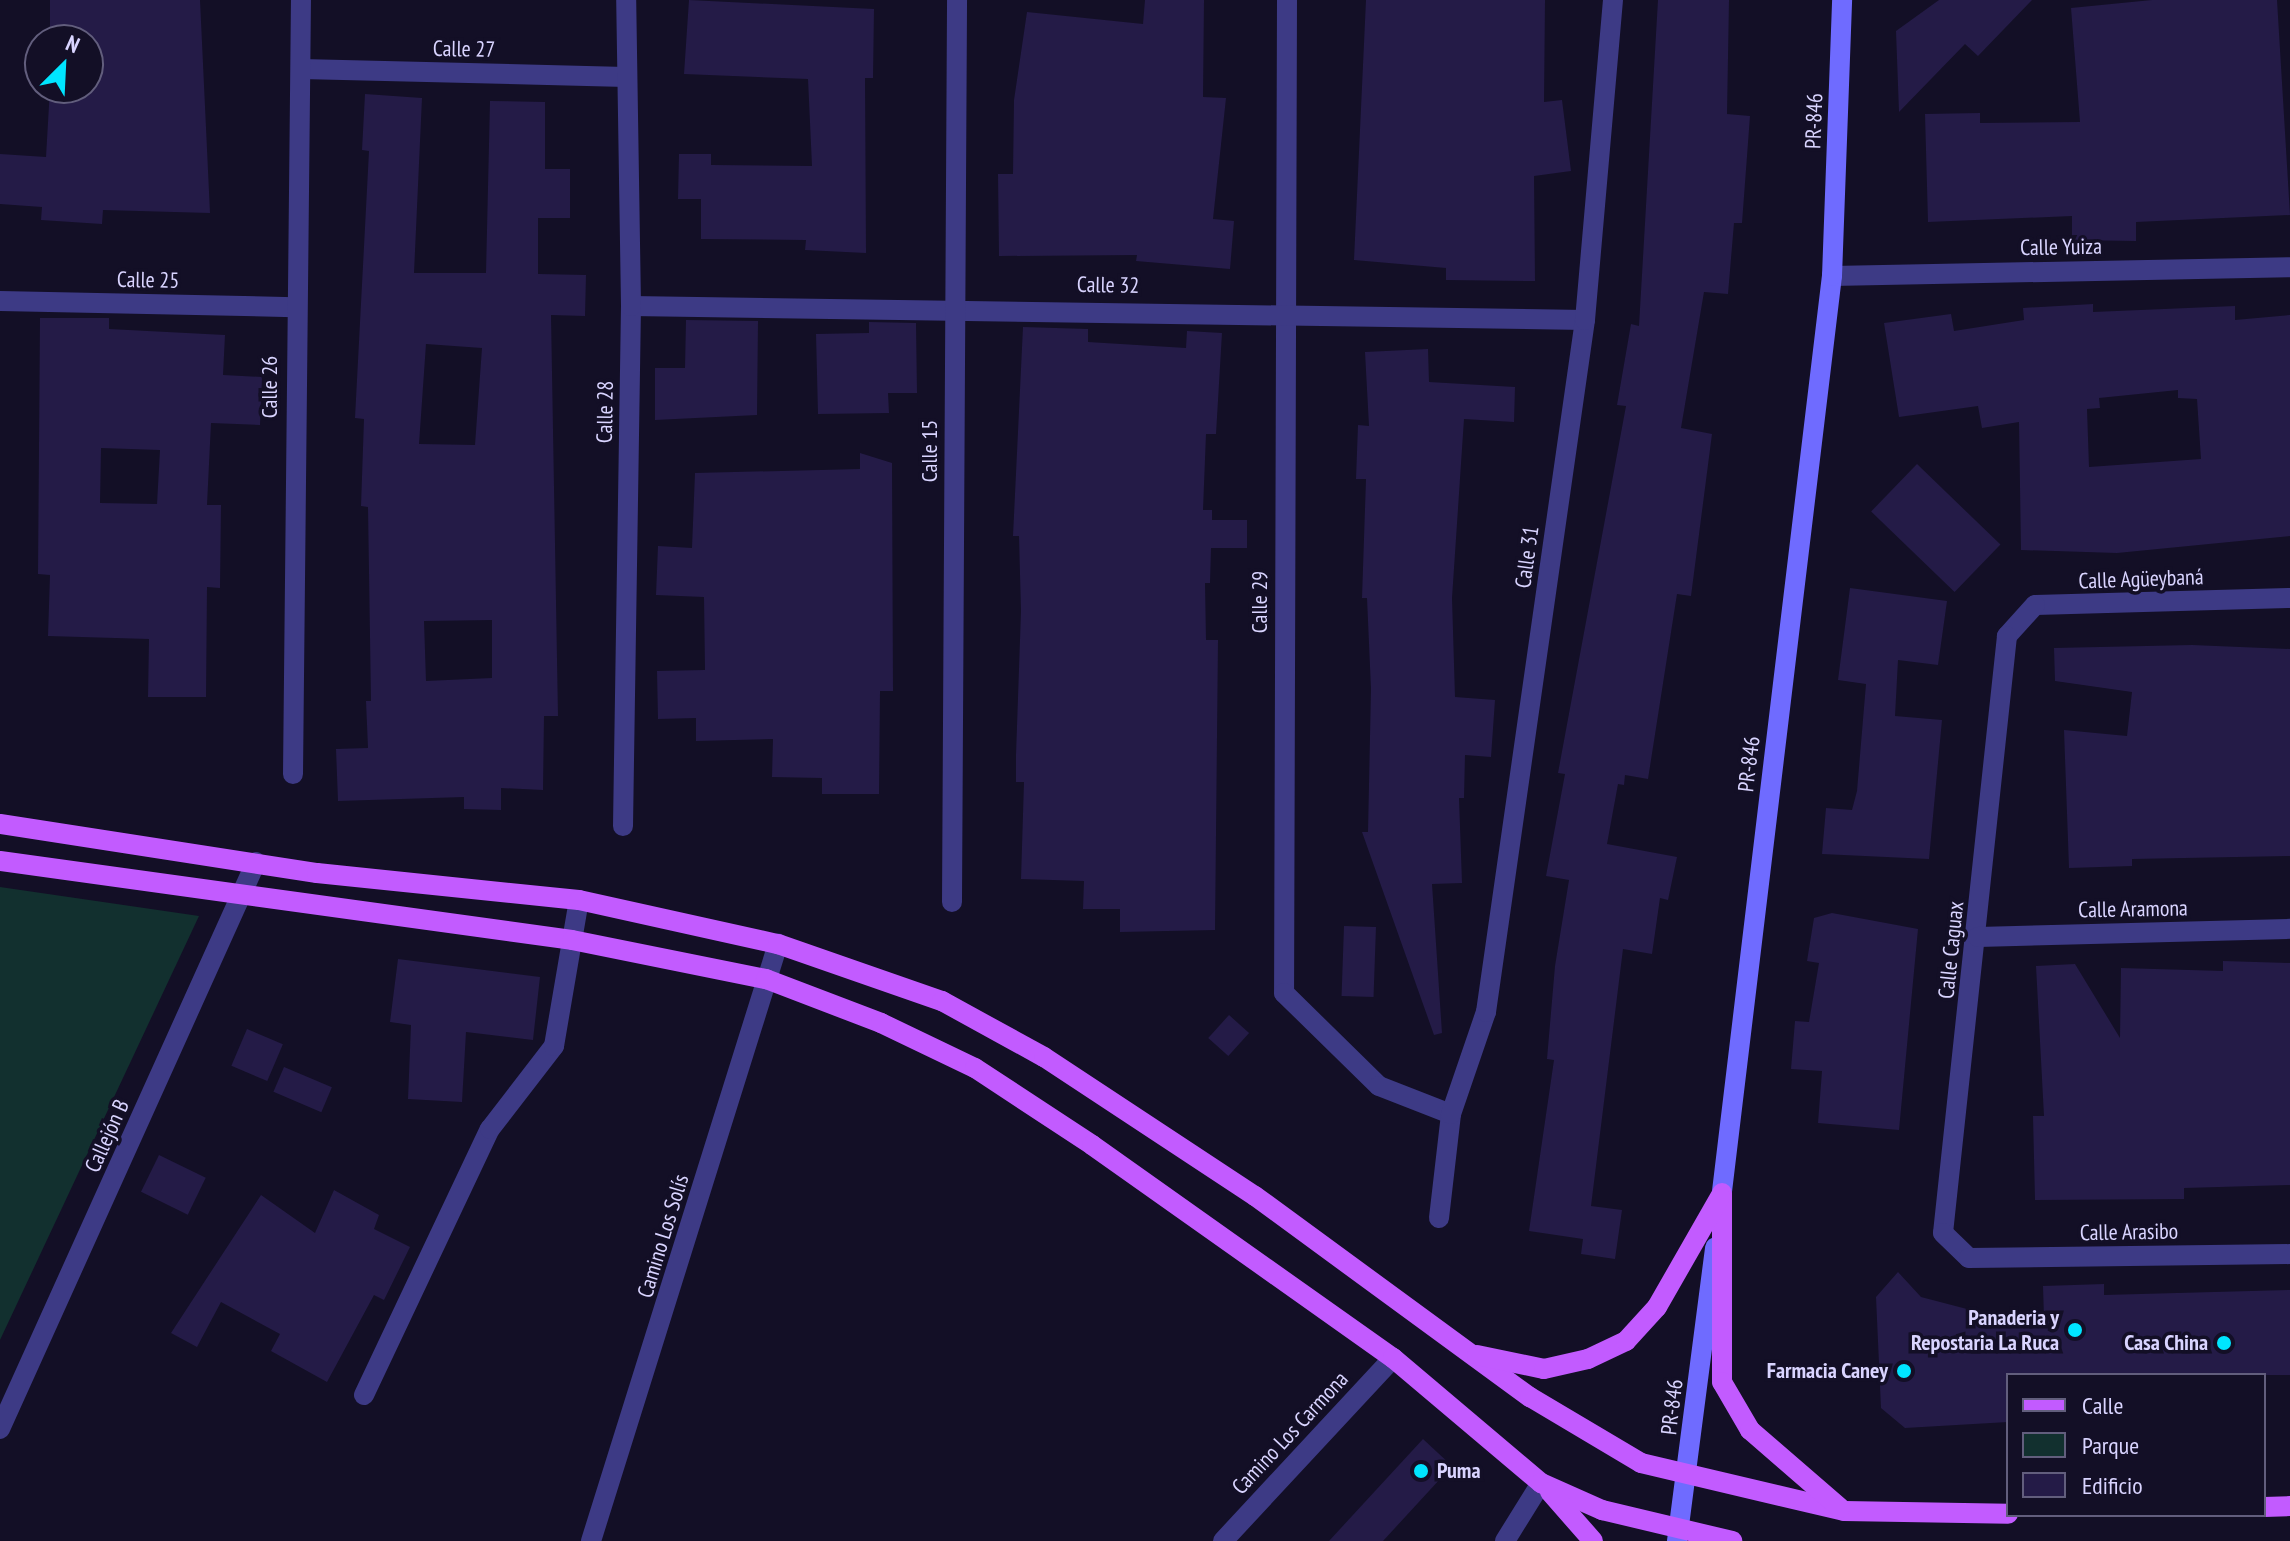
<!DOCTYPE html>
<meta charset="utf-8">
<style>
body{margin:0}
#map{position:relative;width:2290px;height:1541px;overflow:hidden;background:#130f26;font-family:"PT Sans Narrow",sans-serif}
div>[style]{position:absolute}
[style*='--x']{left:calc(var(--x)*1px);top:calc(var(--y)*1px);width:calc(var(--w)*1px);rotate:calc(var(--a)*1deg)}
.green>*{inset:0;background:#12302f}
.building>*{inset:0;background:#241b47;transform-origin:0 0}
.street>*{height:20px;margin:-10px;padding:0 10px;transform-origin:10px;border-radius:10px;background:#3d3a85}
.secondary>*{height:20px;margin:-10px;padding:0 10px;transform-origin:10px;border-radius:10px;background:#6f6bff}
.primary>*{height:20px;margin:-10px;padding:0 10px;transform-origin:10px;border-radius:10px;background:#c25bff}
.dots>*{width:22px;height:22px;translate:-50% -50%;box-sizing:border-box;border:4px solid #130f26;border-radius:50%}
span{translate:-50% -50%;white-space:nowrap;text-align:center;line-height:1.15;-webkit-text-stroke:7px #130f26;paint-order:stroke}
.street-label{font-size:22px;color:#d9d4ff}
.poi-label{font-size:22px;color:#d9d4ff;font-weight:700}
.right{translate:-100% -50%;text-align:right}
.left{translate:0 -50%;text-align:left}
.legend{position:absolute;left:2006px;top:1373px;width:260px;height:144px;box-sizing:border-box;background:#130f26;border:2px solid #625e7d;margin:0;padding:10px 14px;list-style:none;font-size:24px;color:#d9d4ff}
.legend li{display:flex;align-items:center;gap:16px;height:40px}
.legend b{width:40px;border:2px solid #625e7d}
.north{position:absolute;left:24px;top:24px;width:80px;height:80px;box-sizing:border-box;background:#130f26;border:2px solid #625e7d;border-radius:50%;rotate:24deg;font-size:22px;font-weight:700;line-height:32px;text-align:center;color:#d9d4ff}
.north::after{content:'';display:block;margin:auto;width:28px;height:36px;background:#00e5ff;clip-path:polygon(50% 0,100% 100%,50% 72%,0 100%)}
</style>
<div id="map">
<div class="green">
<i style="clip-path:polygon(0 887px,199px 916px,0 1340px)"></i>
</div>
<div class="building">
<i style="clip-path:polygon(50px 0,200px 0,210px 213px,103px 210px,102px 224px,41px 220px,42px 207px,0 204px,0 154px,46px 157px,50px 88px,88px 88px,88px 40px,50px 40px)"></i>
<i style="clip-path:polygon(689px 0,874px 9px,873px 78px,865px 78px,866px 253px,805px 250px,806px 240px,701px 239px,701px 199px,678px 199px,679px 154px,711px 154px,711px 165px,812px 166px,808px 79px,684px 74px)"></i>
<i style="clip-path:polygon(1145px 0,1204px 0,1203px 97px,1226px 98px,1213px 219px,1234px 221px,1230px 269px,1136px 261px,1137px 255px,999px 256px,998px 174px,1013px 174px,1014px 100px,1027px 12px,1143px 24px)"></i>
<i style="clip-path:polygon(1366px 0,1545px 0,1544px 102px,1562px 100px,1571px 171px,1534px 176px,1535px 281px,1446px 280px,1446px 268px,1354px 260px)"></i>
<i style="clip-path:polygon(1658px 0,1729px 0,1727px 114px,1750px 116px,1742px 223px,1734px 223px,1728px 294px,1704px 292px,1681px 428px,1712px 434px,1691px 596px,1677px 594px,1648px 779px,1625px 775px,1624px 785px,1618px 784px,1607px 844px,1677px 857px,1668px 900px,1660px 898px,1652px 954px,1623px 949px,1591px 1206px,1622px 1210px,1615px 1259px,1581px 1254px,1583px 1239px,1529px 1231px,1554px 1060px,1547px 1059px,1555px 966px,1569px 880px,1546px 876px,1565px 774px,1558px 773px,1626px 406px,1617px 405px,1631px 324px,1639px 326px)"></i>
<i style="clip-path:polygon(1939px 0,2032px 0,1978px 56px,1965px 44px,1899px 112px,1896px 31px)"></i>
<i style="clip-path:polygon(2152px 0,2277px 0,2290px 215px,2136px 222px,2136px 241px,2072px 240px,2072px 216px,1928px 222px,1925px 114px,1980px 113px,1980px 123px,2080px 122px,2071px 8px)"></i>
<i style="clip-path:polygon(evenodd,365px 94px,422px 98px,414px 273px,486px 273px,490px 101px,545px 102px,545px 169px,570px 169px,570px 218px,538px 218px,538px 274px,586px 275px,585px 316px,551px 315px,558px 716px,544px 716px,543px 790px,501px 788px,501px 810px,464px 809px,464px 797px,338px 801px,336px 749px,368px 748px,366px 701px,371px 701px,368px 507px,361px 506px,364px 419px,355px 418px,369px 151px,362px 150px,365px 94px,426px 344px,482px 348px,475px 445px,419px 444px,426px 344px,365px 94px,492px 620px,492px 678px,426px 681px,424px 621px,492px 620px)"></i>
<i style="clip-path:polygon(evenodd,2093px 304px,2093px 312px,2235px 306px,2235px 320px,2290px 315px,2290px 536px,2117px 553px,2021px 550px,2019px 422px,1982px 428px,1978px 406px,1899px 417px,1884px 323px,1951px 314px,1954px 331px,2024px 320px,2023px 308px,2093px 304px,2178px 390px,2178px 398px,2197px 399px,2201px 459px,2089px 467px,2087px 409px,2100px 408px,2099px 398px,2178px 390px)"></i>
<i style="clip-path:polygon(evenodd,40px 318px,109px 318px,109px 329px,225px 335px,223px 375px,262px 377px,260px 425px,211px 423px,207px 505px,221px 505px,220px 588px,207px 587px,206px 697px,148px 697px,149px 639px,48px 636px,50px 575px,38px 574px,40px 318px,101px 448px,160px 450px,157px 504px,100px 503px,101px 448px)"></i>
<i style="clip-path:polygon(686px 320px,758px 321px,757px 415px,655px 420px,655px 368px,685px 368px)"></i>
<i style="clip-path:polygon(869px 322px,916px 323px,917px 393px,888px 393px,889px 413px,818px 414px,816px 334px,869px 333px)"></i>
<i style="clip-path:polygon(1023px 327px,1088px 329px,1088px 342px,1186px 348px,1187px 331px,1222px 333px,1216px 434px,1206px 434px,1203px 510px,1212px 510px,1212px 520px,1247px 520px,1247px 548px,1211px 548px,1210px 583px,1205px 583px,1206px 640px,1218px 640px,1215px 930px,1120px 932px,1120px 909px,1083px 909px,1084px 881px,1021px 879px,1024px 782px,1016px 782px,1016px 755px,1021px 611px,1019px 536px,1013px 536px)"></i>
<i style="clip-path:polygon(1428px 349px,1429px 382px,1515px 387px,1514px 422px,1464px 419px,1452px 598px,1455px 697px,1495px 700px,1491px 757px,1465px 755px,1464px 798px,1459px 798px,1462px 883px,1432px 884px,1442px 1033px,1434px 1035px,1362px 832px,1368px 832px,1371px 689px,1367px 598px,1362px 598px,1366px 479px,1356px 479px,1358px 425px,1369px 426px,1365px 352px)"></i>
<i style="clip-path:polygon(860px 453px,892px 463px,893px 691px,880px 691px,879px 794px,822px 794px,822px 778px,772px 777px,773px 739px,696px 741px,696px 718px,658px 719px,657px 671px,705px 670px,704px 597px,656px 595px,658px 546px,692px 548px,695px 473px,860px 469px)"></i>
<i style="left:1917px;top:464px;width:116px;height:66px;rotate:44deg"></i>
<i style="clip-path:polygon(1850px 588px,1947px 601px,1938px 665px,1898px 660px,1895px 716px,1942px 720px,1929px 859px,1822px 854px,1826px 808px,1852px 810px,1857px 791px,1866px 684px,1838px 680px)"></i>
<i style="clip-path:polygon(2192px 645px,2290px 649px,2290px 856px,2132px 859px,2132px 866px,2069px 868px,2064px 730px,2127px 736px,2132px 692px,2055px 681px,2054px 648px)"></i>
<i style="clip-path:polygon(1832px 913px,1918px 929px,1899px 1130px,1818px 1123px,1822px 1071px,1791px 1069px,1795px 1021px,1809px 1022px,1819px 963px,1807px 961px,1814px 918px)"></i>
<i style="left:1344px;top:926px;width:32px;height:70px;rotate:2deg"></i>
<i style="clip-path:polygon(398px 959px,540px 977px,533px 1040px,466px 1032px,462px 1102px,408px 1099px,411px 1025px,390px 1022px)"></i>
<i style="clip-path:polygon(2223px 961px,2290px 963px,2290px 1185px,2184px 1188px,2184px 1199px,2035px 1200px,2033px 1116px,2044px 1116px,2036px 966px,2075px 964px,2120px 1038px,2121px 968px,2223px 971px)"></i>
<i style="left:1229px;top:1015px;width:27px;height:31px;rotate:42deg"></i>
<i style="left:247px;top:1029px;width:39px;height:40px;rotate:23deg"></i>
<i style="left:284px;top:1067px;width:52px;height:27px;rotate:23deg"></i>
<i style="left:159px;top:1155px;width:52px;height:41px;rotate:26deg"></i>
<i style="clip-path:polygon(334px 1190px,379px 1215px,374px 1229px,410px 1247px,384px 1300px,374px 1295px,327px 1382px,271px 1351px,280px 1334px,221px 1302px,197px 1347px,171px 1333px,261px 1195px,315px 1233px)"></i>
<i style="clip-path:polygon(1898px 1272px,1921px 1297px,1986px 1314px,1987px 1321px,2044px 1318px,2043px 1286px,2104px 1284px,2104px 1295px,2290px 1290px,2290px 1375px,2008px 1375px,2008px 1422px,1905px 1428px,1881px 1408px,1876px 1297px)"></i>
<i style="clip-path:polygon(1423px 1439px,1452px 1466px,1383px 1541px,1329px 1541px)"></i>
</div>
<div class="street">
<i style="--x:1287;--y:0;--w:993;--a:90.17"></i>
<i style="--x:1284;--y:993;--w:133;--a:44.4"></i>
<i style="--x:1379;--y:1086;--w:77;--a:21.3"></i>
<i style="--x:301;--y:69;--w:325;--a:1.4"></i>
<i style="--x:1832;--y:276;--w:458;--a:-1.1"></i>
<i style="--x:0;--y:301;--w:295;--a:1.2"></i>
<i style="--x:631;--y:306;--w:954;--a:0.84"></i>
<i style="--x:2290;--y:598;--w:255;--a:178.4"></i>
<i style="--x:2035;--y:605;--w:42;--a:132.1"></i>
<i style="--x:2007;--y:636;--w:600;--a:96.12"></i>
<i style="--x:1943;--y:1233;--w:36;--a:44"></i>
<i style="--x:1969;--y:1258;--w:321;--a:-0.7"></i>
<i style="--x:293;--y:774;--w:774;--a:-89.41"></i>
<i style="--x:623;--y:826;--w:520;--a:-89.12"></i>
<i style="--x:631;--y:306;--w:306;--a:-90.9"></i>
<i style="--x:952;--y:902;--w:902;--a:-89.68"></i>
<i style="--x:1978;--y:937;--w:312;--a:-1.5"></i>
<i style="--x:1439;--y:1218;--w:105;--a:-83.4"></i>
<i style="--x:1451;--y:1114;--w:108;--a:-71.1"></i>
<i style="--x:1486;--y:1012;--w:699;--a:-81.86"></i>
<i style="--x:1585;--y:320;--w:321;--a:-85"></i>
<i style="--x:364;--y:1395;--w:294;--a:-64.7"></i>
<i style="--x:490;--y:1129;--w:105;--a:-52.4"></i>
<i style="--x:554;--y:1046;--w:148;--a:-80.3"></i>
<i style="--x:0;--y:1429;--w:622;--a:-65.7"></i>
<i style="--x:591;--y:1541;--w:626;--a:-72.61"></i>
<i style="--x:1223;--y:1541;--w:250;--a:-47.1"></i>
<i style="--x:1505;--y:1541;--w:68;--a:-58.2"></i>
</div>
<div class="secondary">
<i style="--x:1720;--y:1208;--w:939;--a:-83.15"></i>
<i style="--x:1832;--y:276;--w:276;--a:-87.9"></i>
<i style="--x:1677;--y:1541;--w:296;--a:-82.6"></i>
</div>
<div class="primary">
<i style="--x:0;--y:824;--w:321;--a:8.8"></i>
<i style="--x:317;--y:873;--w:263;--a:5.9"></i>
<i style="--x:579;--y:900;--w:204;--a:12.5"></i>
<i style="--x:778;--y:944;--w:174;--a:19.2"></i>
<i style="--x:942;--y:1001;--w:116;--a:28.8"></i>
<i style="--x:1044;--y:1057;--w:253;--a:33.4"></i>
<i style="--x:1255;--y:1196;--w:341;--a:36.2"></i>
<i style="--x:1530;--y:1397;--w:129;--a:30.7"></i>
<i style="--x:1641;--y:1463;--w:209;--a:13.3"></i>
<i style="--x:1844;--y:1511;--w:164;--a:1"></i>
<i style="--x:0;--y:861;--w:577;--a:7.86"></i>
<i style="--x:572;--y:940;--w:198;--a:11.4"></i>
<i style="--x:766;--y:979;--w:123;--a:20.9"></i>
<i style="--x:881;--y:1023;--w:104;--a:25.6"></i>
<i style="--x:975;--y:1068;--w:140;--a:33.3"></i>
<i style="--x:1092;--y:1145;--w:369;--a:35.3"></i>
<i style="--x:1393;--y:1358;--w:194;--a:40.2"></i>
<i style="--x:1541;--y:1483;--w:67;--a:23.9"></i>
<i style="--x:1602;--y:1510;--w:134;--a:13.4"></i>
<i style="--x:1722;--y:1193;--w:189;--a:90"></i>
<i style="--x:1722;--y:1382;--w:56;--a:59.7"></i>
<i style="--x:1750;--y:1430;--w:119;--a:40.9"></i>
<i style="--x:1477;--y:1355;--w:68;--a:11.8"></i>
<i style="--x:1544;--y:1369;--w:45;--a:-12.8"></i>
<i style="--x:1588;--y:1359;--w:42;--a:-25.3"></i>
<i style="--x:1626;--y:1341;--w:46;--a:-47.6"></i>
<i style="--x:1657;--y:1307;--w:127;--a:-60.2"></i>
<i style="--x:1550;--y:1492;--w:65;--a:48.7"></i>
<i style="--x:2264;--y:1507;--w:26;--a:-2"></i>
</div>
<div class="dots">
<i style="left:2075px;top:1330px;background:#00e5ff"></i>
<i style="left:2224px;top:1343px;background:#00e5ff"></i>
<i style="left:1904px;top:1371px;background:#00e5ff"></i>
<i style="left:1421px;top:1471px;background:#00e5ff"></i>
</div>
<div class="street-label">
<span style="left:464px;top:49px;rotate:1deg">Calle 27</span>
<span style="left:1814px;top:121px;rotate:-88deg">PR-846</span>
<span style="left:2061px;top:247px;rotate:-1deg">Calle Yuiza</span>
<span style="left:148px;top:280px;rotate:1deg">Calle 25</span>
<span style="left:1108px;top:285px;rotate:1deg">Calle 32</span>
<span style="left:270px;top:387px;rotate:-90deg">Calle 26</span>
<span style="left:605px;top:412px;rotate:-89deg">Calle 28</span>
<span style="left:930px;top:451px;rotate:-90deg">Calle 15</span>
<span style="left:1527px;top:557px;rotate:-82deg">Calle 31</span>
<span style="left:2141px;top:579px;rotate:-2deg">Calle Agüeybaná</span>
<span style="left:1260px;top:602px;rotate:-90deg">Calle 29</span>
<span style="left:1749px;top:764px;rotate:-83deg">PR-846</span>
<span style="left:2133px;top:909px;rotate:-1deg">Calle Aramona</span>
<span style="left:1951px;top:950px;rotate:-84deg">Calle Caguax</span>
<span style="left:107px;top:1136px;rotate:-66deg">Callejón B</span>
<span style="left:2129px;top:1232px;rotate:-1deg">Calle Arasibo</span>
<span style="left:663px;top:1236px;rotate:-73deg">Camino Los Solís</span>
<span style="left:1672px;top:1407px;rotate:-83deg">PR-846</span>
<span style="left:1290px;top:1433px;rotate:-47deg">Camino Los Carmona</span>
</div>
<div class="poi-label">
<span class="right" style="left:2059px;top:1330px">Panaderia y<br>Repostaria La Ruca</span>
<span class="right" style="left:2208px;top:1343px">Casa China</span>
<span class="right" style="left:1888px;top:1371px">Farmacia Caney</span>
<span class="left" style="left:1437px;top:1471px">Puma</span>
</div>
<ul class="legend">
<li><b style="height:10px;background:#c25bff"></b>Calle</li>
<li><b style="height:22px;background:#12302f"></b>Parque</li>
<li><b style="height:22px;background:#241b47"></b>Edificio</li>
</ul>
<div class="north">N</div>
</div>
